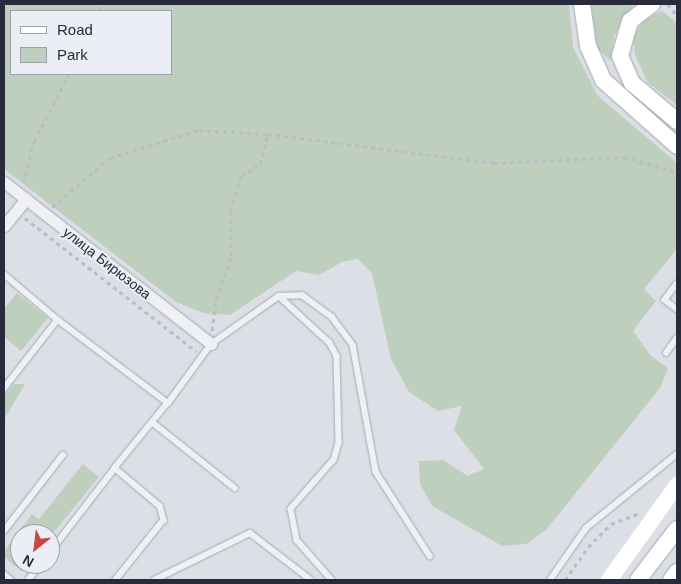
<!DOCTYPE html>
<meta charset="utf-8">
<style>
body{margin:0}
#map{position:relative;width:681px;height:584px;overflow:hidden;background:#dcdfe6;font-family:Helvetica,sans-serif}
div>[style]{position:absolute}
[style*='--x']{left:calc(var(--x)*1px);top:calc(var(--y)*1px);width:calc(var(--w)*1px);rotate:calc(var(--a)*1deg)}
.green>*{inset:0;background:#bfcfbe}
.path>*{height:2.5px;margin-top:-1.25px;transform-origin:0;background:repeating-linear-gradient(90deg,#bbbdc4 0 4px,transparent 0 8px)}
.roads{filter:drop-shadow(0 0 1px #a6a9b3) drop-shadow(0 0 1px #a6a9b3)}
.lane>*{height:5.5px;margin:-2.75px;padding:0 2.75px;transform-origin:2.75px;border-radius:2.75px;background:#eff0f4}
.street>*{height:11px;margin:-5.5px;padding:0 5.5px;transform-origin:5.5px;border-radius:5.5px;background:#eff0f4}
.secondary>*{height:16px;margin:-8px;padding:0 8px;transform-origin:8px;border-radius:8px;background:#fff}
.secondary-bridge>*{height:16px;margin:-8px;padding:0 8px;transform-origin:8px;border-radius:8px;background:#fff}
span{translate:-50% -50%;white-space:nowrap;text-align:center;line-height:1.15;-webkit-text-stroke:4.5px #ebeef4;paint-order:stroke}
.street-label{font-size:14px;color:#272b3b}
.frame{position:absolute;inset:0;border:5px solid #272b3b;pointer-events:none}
.legend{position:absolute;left:10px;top:10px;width:162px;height:65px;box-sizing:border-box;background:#ebeef4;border:1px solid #9da0aa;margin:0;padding:6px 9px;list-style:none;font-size:15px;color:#272b3b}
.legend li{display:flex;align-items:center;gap:10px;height:25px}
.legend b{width:25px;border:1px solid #9da0aa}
.north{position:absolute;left:10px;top:524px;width:50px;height:50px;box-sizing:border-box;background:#ebeef4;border:1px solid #9da0aa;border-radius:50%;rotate:209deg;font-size:14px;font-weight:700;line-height:20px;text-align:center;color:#272b3b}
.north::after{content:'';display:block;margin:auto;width:18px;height:22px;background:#c74745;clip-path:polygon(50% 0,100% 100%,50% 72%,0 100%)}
</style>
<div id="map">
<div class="green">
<i style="clip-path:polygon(evenodd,4px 4px,569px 4px,573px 47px,598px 96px,677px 163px,677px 249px,644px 289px,656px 301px,633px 331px,651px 356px,668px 368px,660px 388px,546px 530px,526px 544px,502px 546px,432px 506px,420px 484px,419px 461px,443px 460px,468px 476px,484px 469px,454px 430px,462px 406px,438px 411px,409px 392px,391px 359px,372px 273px,358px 259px,342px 262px,319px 275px,296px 271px,230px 315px,203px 313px,176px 302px,4px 169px,4px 4px,171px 11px,171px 74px,11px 74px,11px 11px,171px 11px)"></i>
<i style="clip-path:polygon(591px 4px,634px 4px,614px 36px,611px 61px,597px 48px)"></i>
<i style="clip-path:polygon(662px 11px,677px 23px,677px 105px,648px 83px,635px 55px,633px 37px,644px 20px)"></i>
<i style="clip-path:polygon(17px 293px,48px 318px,21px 351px,4px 337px,4px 309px)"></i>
<i style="clip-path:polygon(14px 384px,25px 384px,4px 420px,4px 396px)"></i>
<i style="clip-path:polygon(83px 464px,99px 477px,50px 537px,20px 534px,20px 564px,29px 564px,23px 572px,4px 557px,4px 551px,32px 514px,39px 519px)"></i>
</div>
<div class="path">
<i style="--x:668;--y:4;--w:15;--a:53"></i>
<i style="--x:99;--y:11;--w:8;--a:-67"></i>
<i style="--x:23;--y:183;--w:43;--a:-75.3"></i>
<i style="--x:34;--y:141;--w:76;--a:-62.4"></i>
<i style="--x:52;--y:207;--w:76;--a:-40.2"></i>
<i style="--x:110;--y:158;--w:93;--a:-17.5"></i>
<i style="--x:199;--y:130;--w:69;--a:3.3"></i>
<i style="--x:268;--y:134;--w:228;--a:7.3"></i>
<i style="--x:494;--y:163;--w:130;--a:-2.6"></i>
<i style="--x:624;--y:157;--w:55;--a:15.8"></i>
<i style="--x:25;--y:218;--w:217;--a:37.9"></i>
<i style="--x:212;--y:331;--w:32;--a:-83"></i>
<i style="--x:216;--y:299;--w:46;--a:-70.8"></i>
<i style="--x:231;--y:256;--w:45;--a:-91.3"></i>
<i style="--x:230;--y:211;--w:37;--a:-73"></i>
<i style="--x:241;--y:176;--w:22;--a:-32"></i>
<i style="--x:260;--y:164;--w:31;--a:-75"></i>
<i style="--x:565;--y:580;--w:40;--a:-55.1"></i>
<i style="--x:588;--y:547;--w:33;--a:-45"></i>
<i style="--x:611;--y:524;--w:30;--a:-21"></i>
</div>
<div class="roads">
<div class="lane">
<i style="--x:4;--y:274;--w:71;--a:40.4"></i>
<i style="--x:58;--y:320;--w:88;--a:128"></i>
<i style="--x:677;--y:284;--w:20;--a:127"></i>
<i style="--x:665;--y:300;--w:15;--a:37"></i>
<i style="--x:279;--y:296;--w:69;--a:42.7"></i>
<i style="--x:330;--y:343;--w:15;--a:62"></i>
<i style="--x:337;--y:356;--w:87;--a:88.7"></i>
<i style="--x:339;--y:443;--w:18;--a:106"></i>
<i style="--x:334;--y:460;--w:65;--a:131.3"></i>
<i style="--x:291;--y:509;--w:32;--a:79"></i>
<i style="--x:297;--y:540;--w:53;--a:48.8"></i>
<i style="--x:58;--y:320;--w:138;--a:37"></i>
<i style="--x:168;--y:403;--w:84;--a:129.2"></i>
<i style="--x:115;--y:468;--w:59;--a:40.2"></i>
<i style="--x:160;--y:506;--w:15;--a:74"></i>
<i style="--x:164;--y:520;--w:77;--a:128.7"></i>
<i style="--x:666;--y:353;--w:19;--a:-54"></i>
<i style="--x:168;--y:403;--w:73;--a:-53.9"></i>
<i style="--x:211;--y:344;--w:83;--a:-35.2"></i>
<i style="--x:279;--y:296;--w:23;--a:-2"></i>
<i style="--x:302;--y:295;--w:37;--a:36"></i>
<i style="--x:332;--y:317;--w:35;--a:53"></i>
<i style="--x:353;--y:345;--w:129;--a:79.7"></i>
<i style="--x:376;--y:472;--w:100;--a:57.3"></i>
<i style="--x:152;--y:422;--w:106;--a:38.5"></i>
<i style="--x:4;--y:531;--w:96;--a:-52.2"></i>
<i style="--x:50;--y:552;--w:106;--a:-52.3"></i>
<i style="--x:4;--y:574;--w:9;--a:41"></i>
<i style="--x:28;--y:580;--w:21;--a:-51"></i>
<i style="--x:154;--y:580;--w:107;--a:-26.1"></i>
<i style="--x:250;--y:533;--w:77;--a:37.6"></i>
<i style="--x:550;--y:580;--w:63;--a:-55.3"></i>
<i style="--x:586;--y:528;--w:117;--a:-39.1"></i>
</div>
<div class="street">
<i style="--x:4;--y:182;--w:263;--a:38"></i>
<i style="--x:4;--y:226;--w:35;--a:-51"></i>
</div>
<div class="secondary">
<i style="--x:582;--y:4;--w:42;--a:81.9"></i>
<i style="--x:588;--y:46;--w:37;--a:66"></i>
<i style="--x:603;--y:80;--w:99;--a:41.7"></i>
<i style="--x:652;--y:4;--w:28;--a:142"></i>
<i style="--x:630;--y:21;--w:36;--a:106"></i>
<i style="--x:620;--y:56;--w:30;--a:66"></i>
<i style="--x:632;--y:83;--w:59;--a:40.2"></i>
<i style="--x:638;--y:580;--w:64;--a:-52.6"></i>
<i style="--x:671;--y:580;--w:10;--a:-53"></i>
</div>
</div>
<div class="secondary-bridge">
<i style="--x:609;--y:580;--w:117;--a:-54.4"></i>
</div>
<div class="street-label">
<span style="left:107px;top:263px;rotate:38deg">улица Бирюзова</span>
</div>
<div class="frame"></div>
<ul class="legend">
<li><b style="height:6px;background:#fff"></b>Road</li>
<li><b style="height:14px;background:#bfcfbe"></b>Park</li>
</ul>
<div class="north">N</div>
</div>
